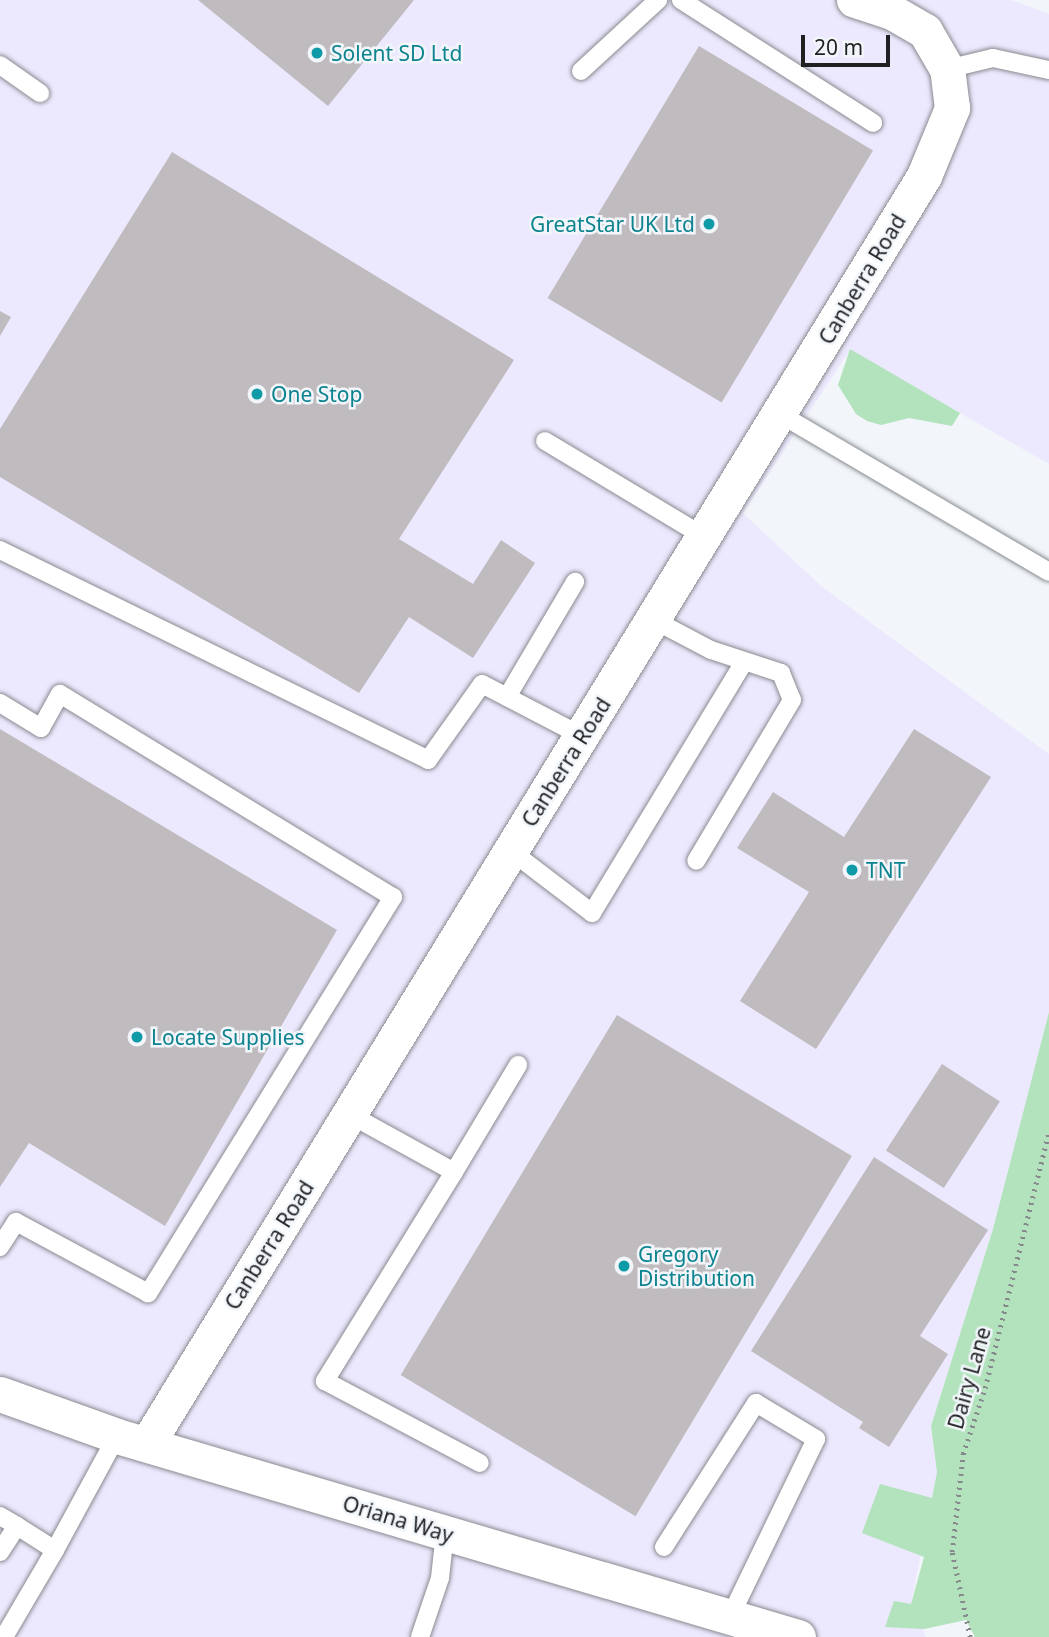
<!DOCTYPE html>
<style>
body{margin:0}
#map{position:relative;width:1049px;height:1637px;overflow:hidden;background:#f2f6fa;font-family:"Noto Sans",sans-serif}
div>[style]{position:absolute}
[style*='--x']{left:calc(var(--x)*1px);top:calc(var(--y)*1px);width:calc(var(--w)*1px);rotate:calc(var(--a)*1deg)}
.industrial>*{inset:0;background:#ece8fe}
.green>*{inset:0;background:#b2e3bc}
.building>*{inset:0;background:#c0bbbf;transform-origin:0 0}
.path>*{height:4.5px;margin-top:-2.25px;transform-origin:0;background:repeating-linear-gradient(90deg,#86898b 0 2px,transparent 0 7px)}
.roads{filter:drop-shadow(0 0 2px #888c90) drop-shadow(0 0 2px #888c90)}
.lane>*{height:18px;margin:-9px;padding:0 9px;transform-origin:9px;border-radius:9px;background:#fff}
.street>*{height:35px;margin:-17.5px;padding:0 17.5px;transform-origin:17.5px;border-radius:17.5px;background:#fff}
.dots>*{width:19px;height:19px;translate:-50% -50%;box-sizing:border-box;border:4px solid #f2f6fa;border-radius:50%}
span{translate:-50% -50%;white-space:nowrap;text-align:center;line-height:1.15;-webkit-text-stroke:5px #f2f6fa;paint-order:stroke}
.culture-label{font-size:21px;color:#0d838f}
.left{translate:0 -50%;text-align:left}
.right{translate:-100% -50%;text-align:right}
.street-label{font-size:21px;color:#1e2021}
.scale{position:absolute;left:801px;top:35px;width:89px;height:32px;box-sizing:border-box;border:4px solid #1e2021;border-top:0;padding-left:9px;font-size:21px;line-height:24px;white-space:nowrap;color:#1e2021;-webkit-text-stroke:5px #f2f6fa;paint-order:stroke}
</style>
<div id="map">
<div class="industrial">
<i style="clip-path:polygon(0 0,1011px 0,1049px 14px,1049px 464px,850px 350px,743px 513px,821px 586px,1049px 754px,1049px 1012px,993px 1229px,931px 1426px,937px 1472px,911px 1604px,926px 1637px,0 1637px)"></i>
</div>
<div class="green">
<i style="clip-path:polygon(850px 349px,960px 413px,952px 426px,909px 418px,881px 425px,867px 421px,856px 414px,838px 385px)"></i>
<i style="clip-path:polygon(1049px 1012px,1049px 1637px,975px 1637px,966px 1620px,924px 1629px,885px 1627px,894px 1601px,911px 1604px,924px 1557px,862px 1533px,880px 1484px,932px 1498px,937px 1472px,931px 1426px,993px 1229px)"></i>
</div>
<div class="building">
<i style="clip-path:polygon(198px 0,414px 0,328px 106px)"></i>
<i style="left:699px;top:46px;width:203px;height:294px;rotate:31deg"></i>
<i style="clip-path:polygon(172px 152px,514px 360px,399px 539px,473px 584px,501px 540px,535px 563px,473px 658px,409px 617px,359px 693px,0 477px,0 429px)"></i>
<i style="clip-path:polygon(0 311px,11px 317px,0 336px)"></i>
<i style="clip-path:polygon(0 729px,337px 930px,165px 1226px,29px 1143px,0 1187px)"></i>
<i style="clip-path:polygon(914px 729px,991px 777px,816px 1049px,740px 1001px,809px 892px,737px 848px,773px 792px,844px 837px)"></i>
<i style="left:617px;top:1015px;width:274px;height:420px;rotate:31deg"></i>
<i style="left:942px;top:1064px;width:69px;height:103px;rotate:33deg"></i>
<i style="clip-path:polygon(874px 1157px,988px 1230px,920px 1336px,948px 1354px,889px 1447px,859px 1428px,863px 1422px,751px 1351px)"></i>
</div>
<div class="path">
<i style="--x:970;--y:1637;--w:87;--a:-102"></i>
<i style="--x:952;--y:1552;--w:99;--a:-83.6"></i>
<i style="--x:963;--y:1454;--w:70;--a:-71.6"></i>
<i style="--x:985;--y:1388;--w:265;--a:-76"></i>
</div>
<div class="roads">
<div class="lane">
<i style="--x:681;--y:0;--w:228;--a:32.6"></i>
<i style="--x:0;--y:65;--w:49;--a:35"></i>
<i style="--x:947;--y:69;--w:47;--a:-13.4"></i>
<i style="--x:993;--y:58;--w:57;--a:12.1"></i>
<i style="--x:581;--y:71;--w:105;--a:-42.7"></i>
<i style="--x:780;--y:414;--w:312;--a:30.4"></i>
<i style="--x:545;--y:441;--w:187;--a:31"></i>
<i style="--x:0;--y:550;--w:477;--a:26.1"></i>
<i style="--x:428;--y:760;--w:93;--a:-54.6"></i>
<i style="--x:482;--y:684;--w:113;--a:27.5"></i>
<i style="--x:654;--y:620;--w:64;--a:27.8"></i>
<i style="--x:711;--y:650;--w:74;--a:18.2"></i>
<i style="--x:781;--y:673;--w:29;--a:68"></i>
<i style="--x:792;--y:700;--w:187;--a:120.8"></i>
<i style="--x:507;--y:697;--w:134;--a:-59.4"></i>
<i style="--x:0;--y:703;--w:48;--a:31.4"></i>
<i style="--x:41;--y:728;--w:39;--a:-61"></i>
<i style="--x:60;--y:694;--w:390;--a:31.4"></i>
<i style="--x:393;--y:897;--w:466;--a:121.7"></i>
<i style="--x:148;--y:1293;--w:150;--a:-151.7"></i>
<i style="--x:16;--y:1222;--w:30;--a:123"></i>
<i style="--x:511;--y:851;--w:102;--a:37.4"></i>
<i style="--x:592;--y:913;--w:293;--a:-58.8"></i>
<i style="--x:349;--y:1114;--w:120;--a:28.9"></i>
<i style="--x:454;--y:1172;--w:246;--a:121.7"></i>
<i style="--x:325;--y:1381;--w:175;--a:27.9"></i>
<i style="--x:454;--y:1172;--w:125;--a:-59.1"></i>
<i style="--x:0;--y:1516;--w:20;--a:30"></i>
<i style="--x:664;--y:1547;--w:171;--a:-57.4"></i>
<i style="--x:756;--y:1403;--w:70;--a:31"></i>
<i style="--x:816;--y:1439;--w:200;--a:115.8"></i>
<i style="--x:0;--y:1552;--w:31;--a:-57"></i>
<i style="--x:17;--y:1526;--w:45;--a:32.3"></i>
<i style="--x:55;--y:1550;--w:130;--a:-61.5"></i>
<i style="--x:4;--y:1637;--w:101;--a:-59.6"></i>
<i style="--x:420;--y:1637;--w:62;--a:-71.3"></i>
<i style="--x:440;--y:1578;--w:45;--a:-83.7"></i>
</div>
<div class="street">
<i style="--x:0;--y:1394;--w:124;--a:19.7"></i>
<i style="--x:117;--y:1436;--w:710;--a:16.44"></i>
<i style="--x:147;--y:1444;--w:1487;--a:-58.5"></i>
<i style="--x:924;--y:176;--w:74;--a:-67.6"></i>
<i style="--x:952;--y:108;--w:39;--a:-97"></i>
<i style="--x:947;--y:69;--w:44;--a:-120.1"></i>
<i style="--x:925;--y:31;--w:38;--a:-150"></i>
<i style="--x:892;--y:12;--w:40;--a:-162"></i>
</div>
</div>
<div class="dots">
<i style="left:317px;top:53px;background:#0f9aa8"></i>
<i style="left:709px;top:224px;background:#0f9aa8"></i>
<i style="left:257px;top:394px;background:#0f9aa8"></i>
<i style="left:852px;top:870px;background:#0f9aa8"></i>
<i style="left:137px;top:1037px;background:#0f9aa8"></i>
<i style="left:624px;top:1266px;background:#0f9aa8"></i>
</div>
<div class="culture-label">
<span class="left" style="left:331px;top:53px">Solent SD Ltd</span>
<span class="right" style="left:695px;top:224px">GreatStar UK Ltd</span>
<span class="left" style="left:271px;top:394px">One Stop</span>
<span class="left" style="left:866px;top:870px">TNT</span>
<span class="left" style="left:151px;top:1037px">Locate Supplies</span>
<span class="left" style="left:638px;top:1266px">Gregory<br>Distribution</span>
</div>
<div class="street-label">
<span style="left:862px;top:279px;rotate:-59deg">Canberra Road</span>
<span style="left:566px;top:762px;rotate:-58deg">Canberra Road</span>
<span style="left:269px;top:1245px;rotate:-58deg">Canberra Road</span>
<span style="left:969px;top:1378px;rotate:-74deg">Dairy Lane</span>
<span style="left:398px;top:1519px;rotate:17deg">Oriana Way</span>
</div>
<div class="scale">20 m</div>
</div>
